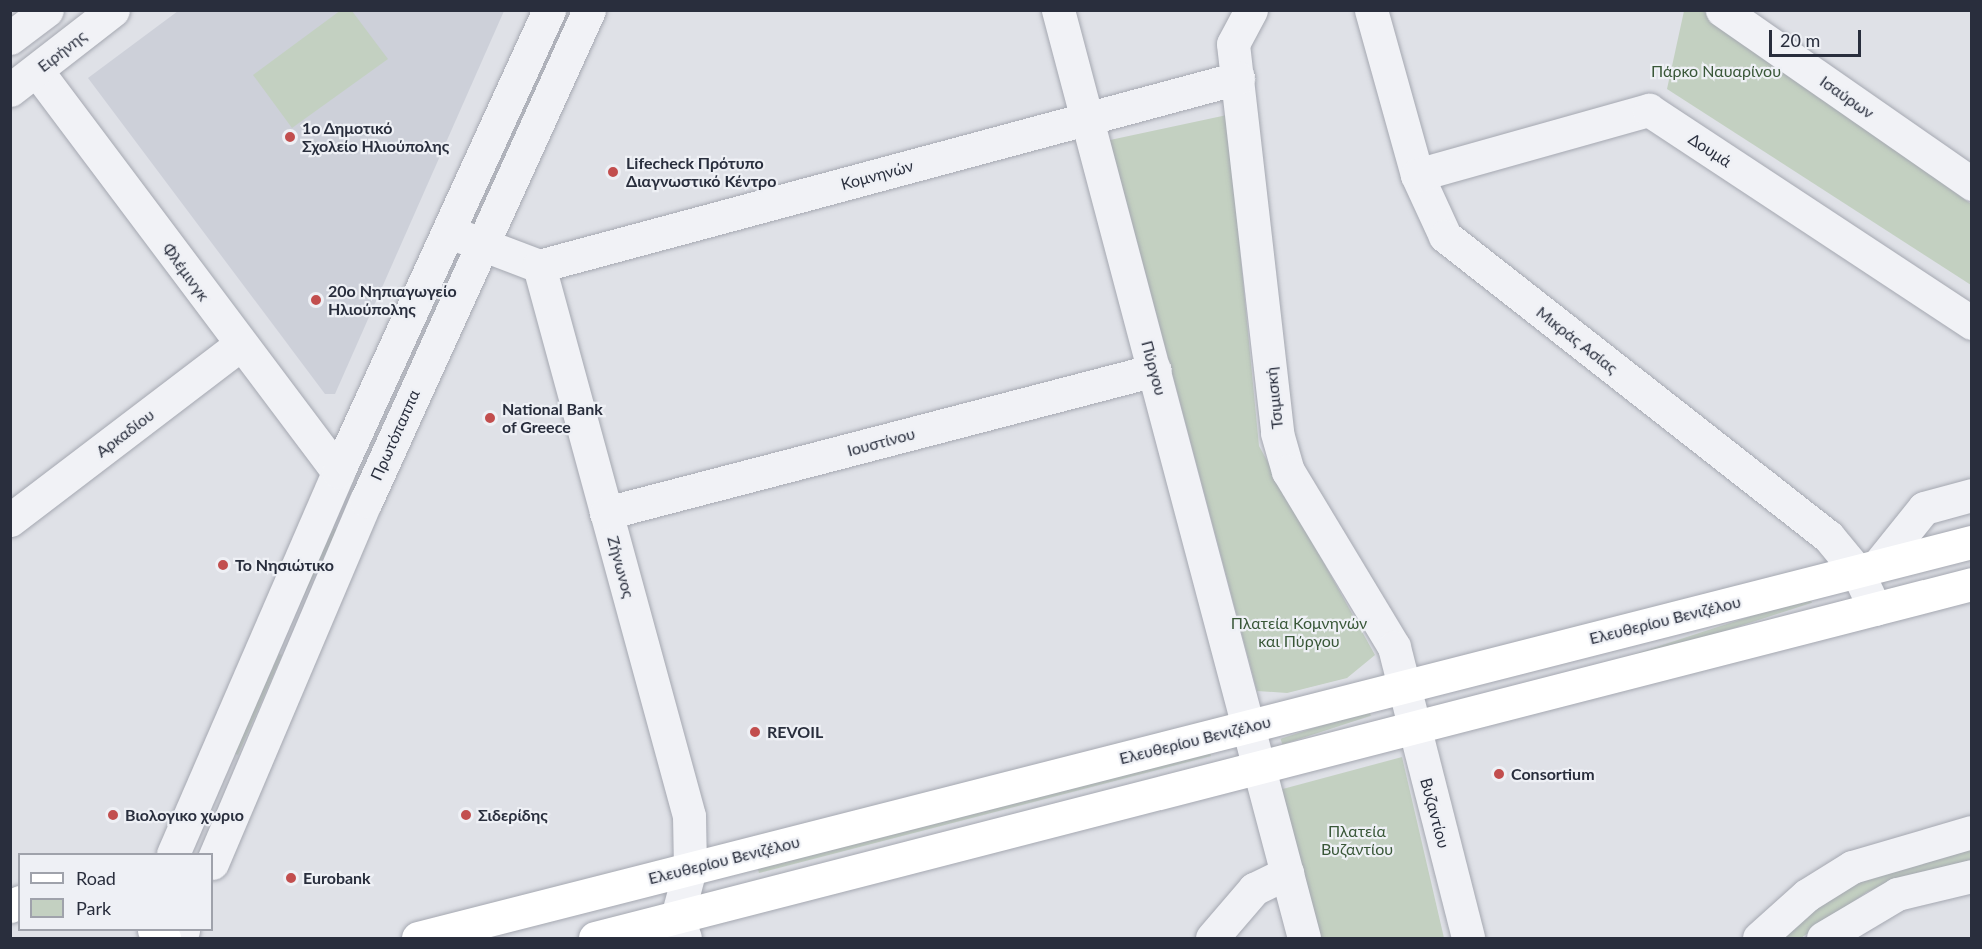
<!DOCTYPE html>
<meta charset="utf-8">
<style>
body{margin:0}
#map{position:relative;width:1982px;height:949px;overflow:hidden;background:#dfe1e7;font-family:Lato,sans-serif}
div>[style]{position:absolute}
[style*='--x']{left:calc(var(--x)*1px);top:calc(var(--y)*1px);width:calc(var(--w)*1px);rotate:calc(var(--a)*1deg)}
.built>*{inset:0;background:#cdd0d9}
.green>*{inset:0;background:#c3d0c1;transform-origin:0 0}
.roads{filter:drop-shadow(0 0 2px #a5a8b1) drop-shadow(0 0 2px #a5a8b1)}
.minor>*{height:33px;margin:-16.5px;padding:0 16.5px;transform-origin:16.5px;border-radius:16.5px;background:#f1f2f6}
.major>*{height:33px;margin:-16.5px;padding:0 16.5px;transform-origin:16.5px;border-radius:16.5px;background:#fff}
.dots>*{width:16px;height:16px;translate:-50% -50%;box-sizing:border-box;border:3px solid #eef0f5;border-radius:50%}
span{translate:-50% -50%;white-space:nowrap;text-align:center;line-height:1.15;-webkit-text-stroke:4.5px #eef0f5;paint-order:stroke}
.street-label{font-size:16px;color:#292e3d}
.park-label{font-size:16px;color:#395738}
.poi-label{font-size:16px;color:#292e3d;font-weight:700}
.left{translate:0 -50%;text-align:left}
.frame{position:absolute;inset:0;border:12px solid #292e3d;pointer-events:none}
.legend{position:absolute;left:18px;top:853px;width:195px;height:78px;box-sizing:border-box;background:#eef0f5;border:2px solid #9fa2ab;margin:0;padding:8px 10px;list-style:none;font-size:18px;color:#292e3d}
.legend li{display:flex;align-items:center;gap:12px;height:30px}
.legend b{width:30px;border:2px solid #9fa2ab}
.scale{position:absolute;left:1769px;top:30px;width:92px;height:27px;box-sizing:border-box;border:3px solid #292e3d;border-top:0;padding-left:8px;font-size:18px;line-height:21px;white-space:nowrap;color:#292e3d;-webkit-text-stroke:4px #eef0f5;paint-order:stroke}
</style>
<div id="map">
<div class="built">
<i style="clip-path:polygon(178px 11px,504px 11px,335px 394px,325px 394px,88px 78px)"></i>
</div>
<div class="green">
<i style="clip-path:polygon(341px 10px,352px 11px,388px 59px,292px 128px,253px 75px)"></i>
<i style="clip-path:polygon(1684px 11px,1703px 11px,1971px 204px,1971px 285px,1667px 89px)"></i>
<i style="clip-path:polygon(1227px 115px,1259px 446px,1375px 655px,1347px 678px,1287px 693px,1257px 691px,1110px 140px)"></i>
<i style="left:334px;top:528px;width:4px;height:125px;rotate:27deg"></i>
<i style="left:1810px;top:597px;width:6px;height:353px;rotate:72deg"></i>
<i style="clip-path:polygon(279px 654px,282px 655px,238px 755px,234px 753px)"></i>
<i style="left:1369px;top:710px;width:6px;height:93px;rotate:72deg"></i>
<i style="clip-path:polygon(1210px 751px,1211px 756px,759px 873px,757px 866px)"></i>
<i style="clip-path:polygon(1402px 757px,1444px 938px,1317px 938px,1279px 790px)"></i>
<i style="clip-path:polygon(1971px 845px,1971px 862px,1904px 876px,1867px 892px,1801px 938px,1775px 938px,1858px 877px)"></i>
</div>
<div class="roads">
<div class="minor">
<i style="--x:1058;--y:10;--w:960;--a:75.15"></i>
<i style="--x:1251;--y:10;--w:38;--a:118"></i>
<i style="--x:1233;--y:44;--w:391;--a:83.5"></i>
<i style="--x:1277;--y:433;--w:40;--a:74"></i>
<i style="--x:1288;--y:471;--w:205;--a:58.9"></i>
<i style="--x:1394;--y:647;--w:300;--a:75.7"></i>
<i style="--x:1371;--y:10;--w:171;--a:74.4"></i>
<i style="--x:1417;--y:175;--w:67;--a:65.3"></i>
<i style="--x:1445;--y:236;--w:487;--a:38.1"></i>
<i style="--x:1828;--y:536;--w:45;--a:50.4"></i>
<i style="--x:1857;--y:571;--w:42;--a:64.7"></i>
<i style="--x:1722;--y:10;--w:305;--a:34.8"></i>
<i style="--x:10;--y:38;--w:46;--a:-37.1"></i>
<i style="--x:37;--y:71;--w:501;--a:53.11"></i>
<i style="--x:10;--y:90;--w:130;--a:-37.8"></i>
<i style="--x:1417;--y:175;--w:241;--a:-15.7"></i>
<i style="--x:1649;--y:110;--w:387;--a:33.4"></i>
<i style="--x:460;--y:236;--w:85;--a:20.8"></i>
<i style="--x:539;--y:266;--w:724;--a:-15.05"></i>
<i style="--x:539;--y:266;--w:570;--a:74.74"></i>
<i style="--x:689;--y:816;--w:53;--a:88.9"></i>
<i style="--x:690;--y:869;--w:50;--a:105.2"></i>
<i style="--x:677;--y:917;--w:22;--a:69"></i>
<i style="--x:606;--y:513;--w:567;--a:-14.6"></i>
<i style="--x:10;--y:520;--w:289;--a:-37.3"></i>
<i style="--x:1878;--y:565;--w:73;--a:-51.1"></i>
<i style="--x:1924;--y:508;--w:50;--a:-15.2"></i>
<i style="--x:173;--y:854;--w:416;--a:-66.6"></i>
<i style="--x:338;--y:472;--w:508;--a:-65.45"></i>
<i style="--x:212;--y:863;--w:393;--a:-67"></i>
<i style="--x:366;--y:501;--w:539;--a:-65.57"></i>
<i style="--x:179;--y:938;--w:9;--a:-63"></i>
<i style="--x:1212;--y:938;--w:65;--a:-49.4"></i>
<i style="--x:1254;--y:889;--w:37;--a:-26"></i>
<i style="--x:1759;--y:938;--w:64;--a:-41.9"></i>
<i style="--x:1807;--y:895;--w:53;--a:-31.9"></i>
<i style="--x:1852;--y:867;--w:125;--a:-16.3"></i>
<i style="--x:1823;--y:938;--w:86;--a:-30.7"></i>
<i style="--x:1897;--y:894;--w:77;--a:-13.5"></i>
</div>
<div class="major">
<i style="--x:10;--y:906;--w:11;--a:-22"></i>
<i style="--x:154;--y:930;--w:13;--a:39"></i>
<i style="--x:418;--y:938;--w:1604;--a:-14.3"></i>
<i style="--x:595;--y:938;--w:1422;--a:-14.42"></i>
</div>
</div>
<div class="dots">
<i style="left:290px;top:137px;background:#c24e4e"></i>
<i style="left:613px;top:172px;background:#c24e4e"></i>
<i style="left:316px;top:300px;background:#c24e4e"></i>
<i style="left:490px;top:418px;background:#c24e4e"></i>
<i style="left:223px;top:565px;background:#c24e4e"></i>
<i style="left:755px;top:732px;background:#c24e4e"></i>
<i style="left:1499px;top:774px;background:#c24e4e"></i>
<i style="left:113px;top:815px;background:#c24e4e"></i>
<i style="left:466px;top:815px;background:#c24e4e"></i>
<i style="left:291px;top:878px;background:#c24e4e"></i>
</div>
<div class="street-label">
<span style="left:62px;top:51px;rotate:-38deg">Ειρήνης</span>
<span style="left:1847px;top:97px;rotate:35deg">Ισαύρων</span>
<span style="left:1710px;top:150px;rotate:33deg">Δουμά</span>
<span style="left:877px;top:175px;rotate:-15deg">Κομνηνών</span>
<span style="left:186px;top:272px;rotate:54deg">Φλέμινγκ</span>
<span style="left:1577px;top:340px;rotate:38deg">Μικράς Ασίας</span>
<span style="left:1154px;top:368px;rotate:75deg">Πύργου</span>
<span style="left:1274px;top:398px;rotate:-96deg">Τσιμισκή</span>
<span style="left:125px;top:433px;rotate:-37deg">Αρκαδίου</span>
<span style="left:395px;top:435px;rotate:-66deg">Πρωτόπαππα</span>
<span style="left:881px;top:442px;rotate:-15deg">Ιουστίνου</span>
<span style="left:621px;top:567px;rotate:75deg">Ζήνωνος</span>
<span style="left:1665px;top:620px;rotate:-14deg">Ελευθερίου Βενιζέλου</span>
<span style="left:1195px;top:740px;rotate:-14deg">Ελευθερίου Βενιζέλου</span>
<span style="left:1435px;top:813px;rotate:75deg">Βυζαντίου</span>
<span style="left:724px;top:860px;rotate:-14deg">Ελευθερίου Βενιζέλου</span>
</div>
<div class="park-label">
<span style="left:1716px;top:71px">Πάρκο Ναυαρίνου</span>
<span style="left:1299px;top:632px">Πλατεία Κομνηνών<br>και Πύργου</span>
<span style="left:1357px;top:840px">Πλατεία<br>Βυζαντίου</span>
</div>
<div class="poi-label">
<span class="left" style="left:302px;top:137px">1ο Δημοτικό<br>Σχολείο Ηλιούπολης</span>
<span class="left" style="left:626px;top:172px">Lifecheck Πρότυπο<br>Διαγνωστικό Κέντρο</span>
<span class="left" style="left:328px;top:300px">20ο Νηπιαγωγείo<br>Ηλιούπολης</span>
<span class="left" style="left:502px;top:418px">National Bank<br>of Greece</span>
<span class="left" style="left:235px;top:565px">Το Νησιώτικο</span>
<span class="left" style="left:767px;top:732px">REVOIL</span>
<span class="left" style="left:1511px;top:774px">Consortium</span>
<span class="left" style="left:125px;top:815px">Βιολογικο χωριο</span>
<span class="left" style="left:478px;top:815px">Σιδερίδης</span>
<span class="left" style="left:303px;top:878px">Eurobank</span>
</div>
<div class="frame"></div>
<ul class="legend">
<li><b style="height:8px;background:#fff"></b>Road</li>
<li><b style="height:16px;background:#c3d0c1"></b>Park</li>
</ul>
<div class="scale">20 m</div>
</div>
